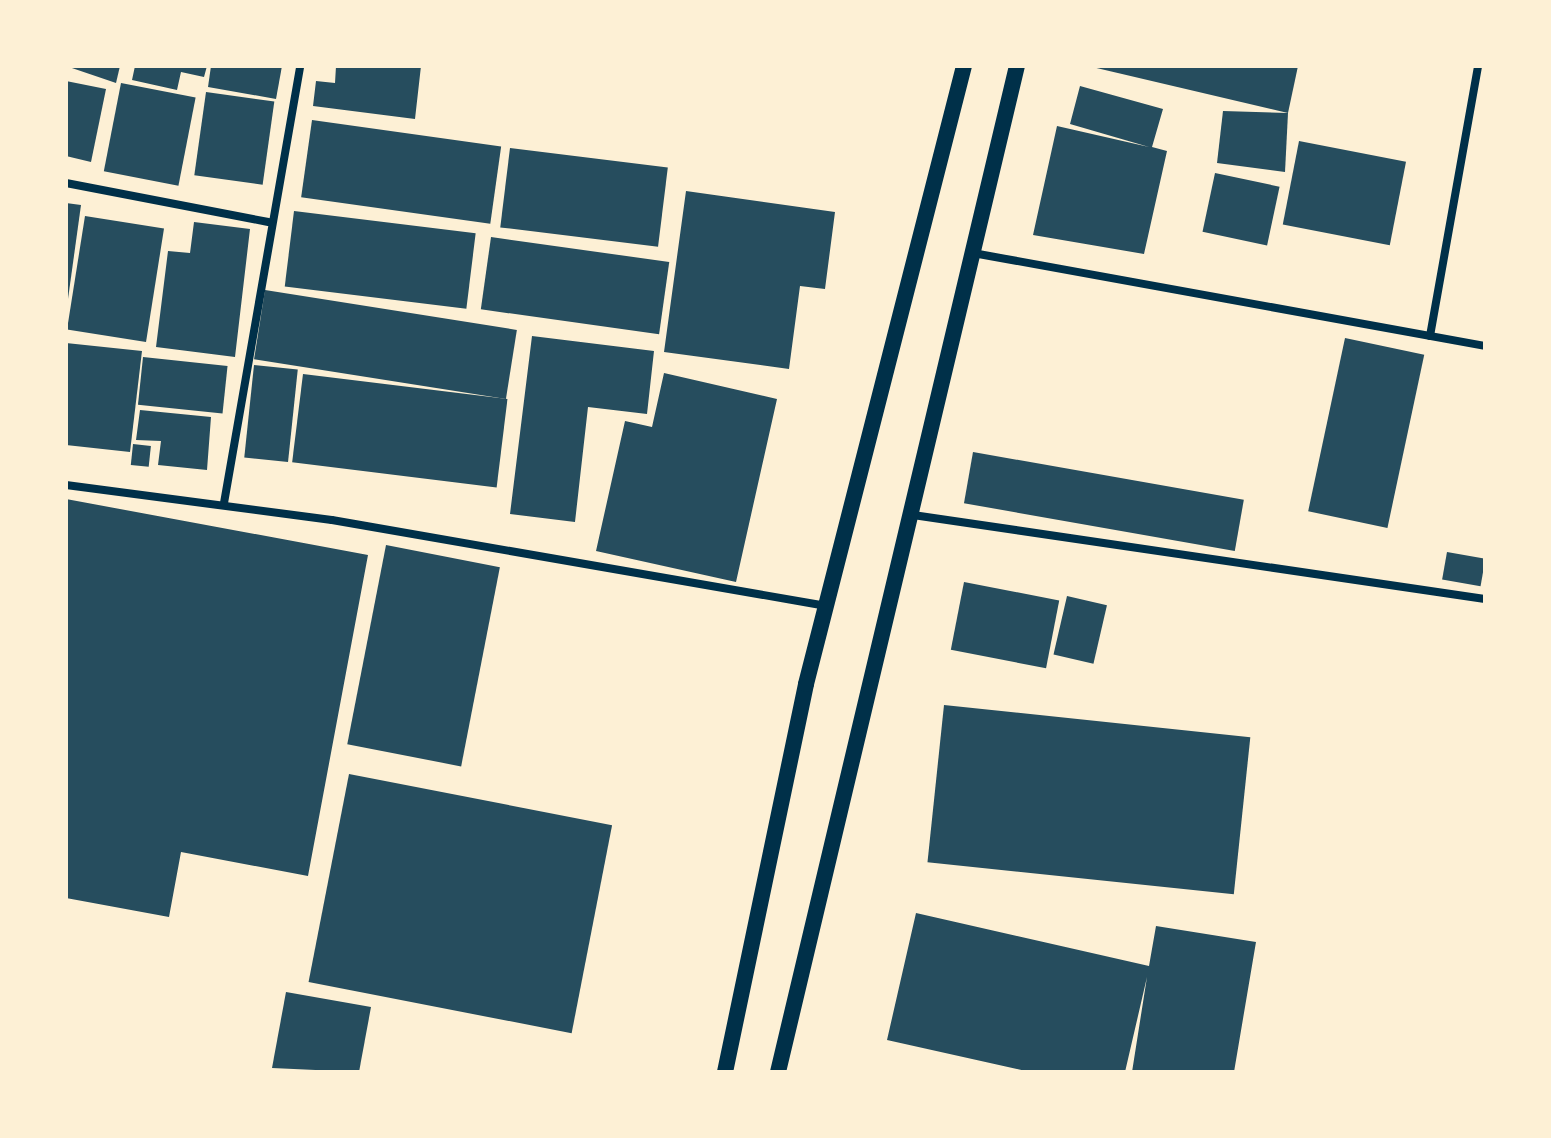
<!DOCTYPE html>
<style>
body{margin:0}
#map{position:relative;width:1551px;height:1138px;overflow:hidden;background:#fdf0d5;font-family:Bitter,serif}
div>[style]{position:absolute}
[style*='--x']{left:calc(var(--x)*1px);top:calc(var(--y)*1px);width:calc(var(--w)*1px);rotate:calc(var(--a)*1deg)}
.building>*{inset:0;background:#264d5e;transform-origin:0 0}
.minor>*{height:8px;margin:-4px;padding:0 4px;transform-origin:4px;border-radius:4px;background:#003049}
.secondary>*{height:16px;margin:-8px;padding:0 8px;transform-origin:8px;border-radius:8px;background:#003049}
span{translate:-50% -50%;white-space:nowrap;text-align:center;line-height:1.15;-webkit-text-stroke:8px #fdf0d5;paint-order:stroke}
.frame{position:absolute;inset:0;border:68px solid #fdf0d5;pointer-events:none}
</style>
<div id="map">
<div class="building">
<i style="clip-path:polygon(66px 66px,120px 66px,116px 83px)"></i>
<i style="clip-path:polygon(135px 66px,207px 66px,204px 77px,181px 72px,177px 90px,132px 80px)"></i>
<i style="clip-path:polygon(211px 66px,282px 66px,276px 99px,208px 87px)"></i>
<i style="clip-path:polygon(336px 66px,421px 66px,415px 119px,313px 106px,316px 81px,335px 83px)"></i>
<i style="clip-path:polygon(1088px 66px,1298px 66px,1288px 113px)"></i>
<i style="clip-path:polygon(66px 81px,106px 89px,91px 162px,66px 156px)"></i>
<i style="left:121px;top:83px;width:76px;height:90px;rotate:11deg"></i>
<i style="clip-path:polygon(1080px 86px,1163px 109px,1152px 147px,1167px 151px,1144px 254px,1033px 235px,1057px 126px,1149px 147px,1070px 124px)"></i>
<i style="left:206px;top:92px;width:69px;height:84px;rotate:8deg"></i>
<i style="clip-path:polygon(1223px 111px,1288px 113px,1285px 172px,1217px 163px)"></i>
<i style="left:312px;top:120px;width:191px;height:78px;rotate:8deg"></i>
<i style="left:1299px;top:141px;width:109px;height:85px;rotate:11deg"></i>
<i style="left:510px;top:148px;width:159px;height:80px;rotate:7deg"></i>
<i style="left:1215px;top:173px;width:66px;height:60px;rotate:12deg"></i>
<i style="clip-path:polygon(686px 191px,835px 212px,825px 289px,800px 286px,789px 369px,664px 352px)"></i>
<i style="clip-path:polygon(66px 203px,81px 205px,68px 299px,66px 298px)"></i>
<i style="left:294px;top:211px;width:183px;height:76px;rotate:7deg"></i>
<i style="left:85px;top:216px;width:80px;height:115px;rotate:9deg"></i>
<i style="clip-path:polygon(194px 222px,250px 229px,235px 357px,156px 347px,168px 251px,190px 253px)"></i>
<i style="left:491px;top:237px;width:180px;height:73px;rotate:8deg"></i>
<i style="left:265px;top:290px;width:255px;height:70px;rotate:9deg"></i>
<i style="clip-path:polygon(532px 336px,654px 351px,647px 414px,588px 407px,575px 522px,510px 514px)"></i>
<i style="left:1345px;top:338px;width:81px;height:177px;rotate:12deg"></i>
<i style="clip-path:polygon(66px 343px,142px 351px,130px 452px,66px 445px)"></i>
<i style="left:143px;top:357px;width:85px;height:48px;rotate:6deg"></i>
<i style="left:254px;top:365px;width:44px;height:93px;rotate:6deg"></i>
<i style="clip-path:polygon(664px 373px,777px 399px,736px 582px,596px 551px,625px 421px,652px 427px)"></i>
<i style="left:303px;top:374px;width:206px;height:89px;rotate:7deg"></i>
<i style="clip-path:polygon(140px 410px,211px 417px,207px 470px,158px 465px,161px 441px,136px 440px)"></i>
<i style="left:133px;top:444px;width:18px;height:21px;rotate:6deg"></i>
<i style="left:973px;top:452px;width:275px;height:52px;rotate:10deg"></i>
<i style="clip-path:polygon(66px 499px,368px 555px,308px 876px,181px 852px,169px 917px,66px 898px)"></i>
<i style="left:386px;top:545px;width:116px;height:203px;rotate:11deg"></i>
<i style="left:1447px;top:552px;width:39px;height:28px;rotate:10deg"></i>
<i style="left:964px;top:582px;width:97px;height:69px;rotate:11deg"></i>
<i style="left:1067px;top:596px;width:41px;height:60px;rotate:13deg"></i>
<i style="left:944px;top:705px;width:308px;height:158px;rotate:6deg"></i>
<i style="left:349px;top:774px;width:268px;height:212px;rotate:11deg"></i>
<i style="clip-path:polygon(916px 913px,1149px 966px,1156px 926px,1256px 942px,1234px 1072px,1132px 1072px,1147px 977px,1125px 1072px,1030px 1072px,887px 1040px)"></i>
<i style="clip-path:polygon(286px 992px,371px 1007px,359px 1072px,272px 1068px)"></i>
</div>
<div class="minor">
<i style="--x:66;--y:183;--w:206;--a:10.9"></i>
<i style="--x:973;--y:253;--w:520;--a:10.29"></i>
<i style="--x:1430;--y:336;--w:274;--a:-79.9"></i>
<i style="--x:66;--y:485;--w:268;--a:7.5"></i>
<i style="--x:332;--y:520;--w:502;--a:9.86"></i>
<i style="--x:224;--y:503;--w:444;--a:-80.1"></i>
<i style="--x:913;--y:515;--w:578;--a:8.35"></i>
</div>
<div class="secondary">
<i style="--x:725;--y:1072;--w:396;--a:-78.2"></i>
<i style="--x:806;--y:684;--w:638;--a:-75.66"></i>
<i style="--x:778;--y:1072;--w:1034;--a:-76.64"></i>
</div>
<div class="frame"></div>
</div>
